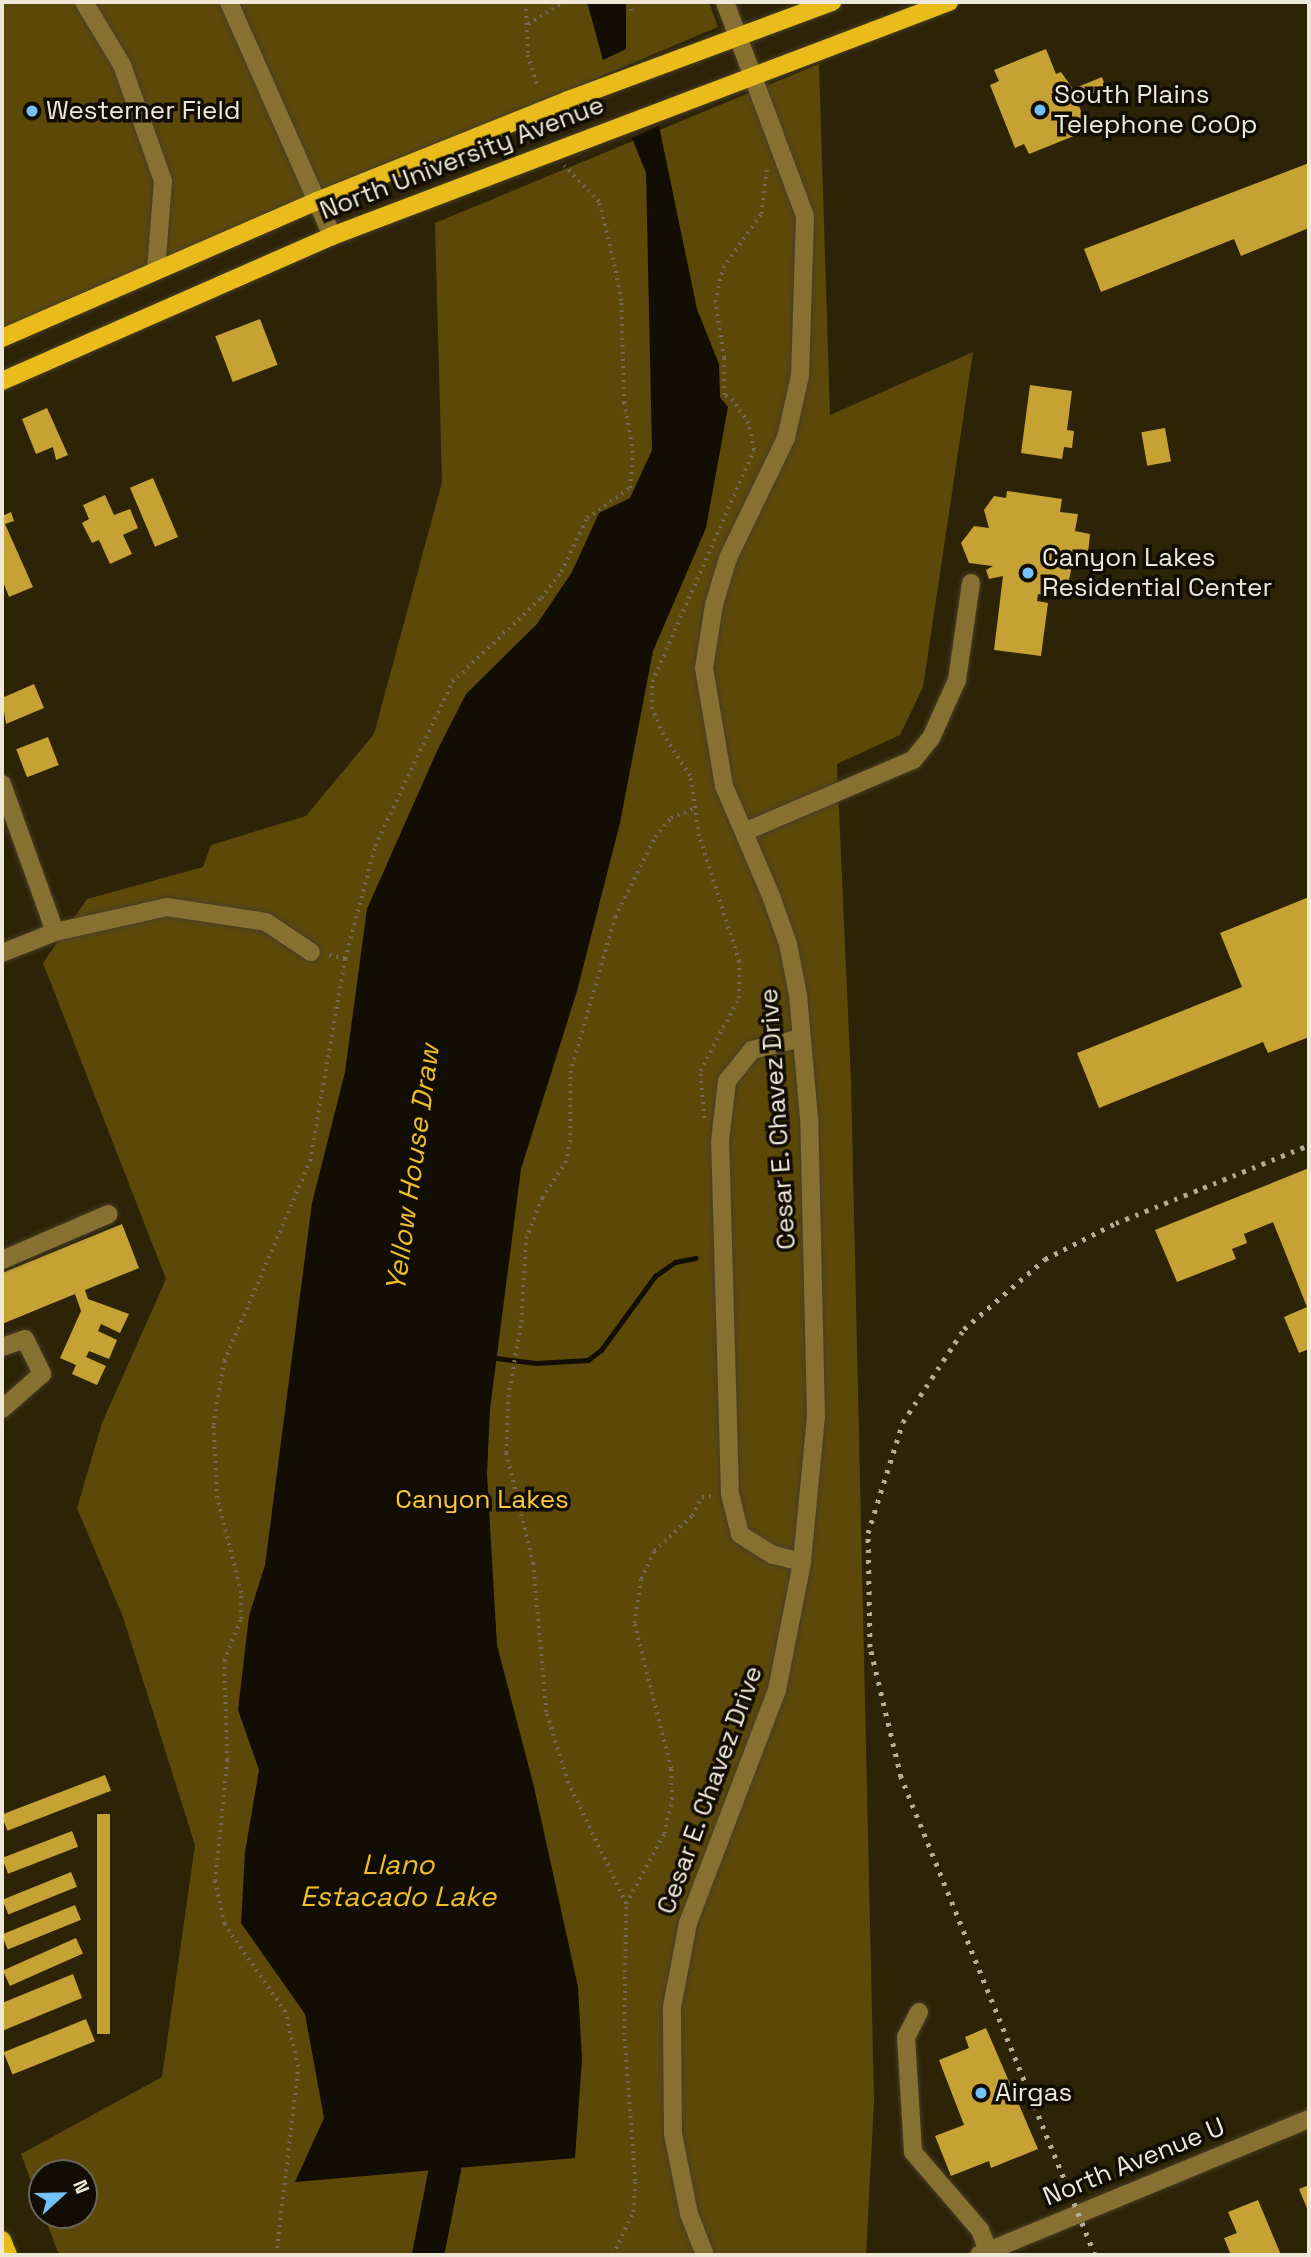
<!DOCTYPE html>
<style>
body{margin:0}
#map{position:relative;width:1311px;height:2257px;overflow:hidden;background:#2d2307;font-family:"Space Grotesk",sans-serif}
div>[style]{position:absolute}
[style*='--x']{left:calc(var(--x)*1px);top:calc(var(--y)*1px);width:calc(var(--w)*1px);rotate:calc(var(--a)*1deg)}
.green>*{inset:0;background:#5c490a}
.water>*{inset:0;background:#130e03}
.stream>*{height:5px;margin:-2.5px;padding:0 2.5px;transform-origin:2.5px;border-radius:2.5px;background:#130e03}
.river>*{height:32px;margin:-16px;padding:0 16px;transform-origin:16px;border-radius:16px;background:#130e03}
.building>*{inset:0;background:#c6a234;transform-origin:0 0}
.path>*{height:3.5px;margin-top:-1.75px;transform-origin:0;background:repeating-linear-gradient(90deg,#736a53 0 2px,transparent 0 7px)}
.roads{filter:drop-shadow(0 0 2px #483f24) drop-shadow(0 0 2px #483f24)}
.minor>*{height:18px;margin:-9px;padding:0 9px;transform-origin:9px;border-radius:9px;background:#867032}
.major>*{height:18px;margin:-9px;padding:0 9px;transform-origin:9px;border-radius:9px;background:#eabc1b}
.rail>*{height:5px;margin-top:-2.5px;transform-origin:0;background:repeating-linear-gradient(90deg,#b6ae9b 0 3.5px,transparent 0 10.5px)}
.dots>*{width:19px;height:19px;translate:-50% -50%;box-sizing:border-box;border:4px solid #110d04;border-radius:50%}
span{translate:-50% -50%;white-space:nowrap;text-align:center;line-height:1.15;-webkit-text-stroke:7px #110d04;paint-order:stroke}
.poi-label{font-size:26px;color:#eee8d8}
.left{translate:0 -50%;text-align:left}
.street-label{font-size:26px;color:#eee8d8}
.park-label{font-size:26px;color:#facb3a}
.water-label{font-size:28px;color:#edbf26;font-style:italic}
.frame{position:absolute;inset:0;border:4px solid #eee8d8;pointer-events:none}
.north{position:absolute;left:28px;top:2159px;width:70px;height:70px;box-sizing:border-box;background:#110d04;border:2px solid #696559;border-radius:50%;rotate:68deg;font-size:19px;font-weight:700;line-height:28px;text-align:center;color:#eee8d8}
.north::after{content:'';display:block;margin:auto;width:24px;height:32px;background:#73c1f6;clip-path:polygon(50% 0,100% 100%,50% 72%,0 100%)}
</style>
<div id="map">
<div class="green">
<i style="clip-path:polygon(2px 2px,709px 2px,718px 27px,2px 329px)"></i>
<i style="clip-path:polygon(819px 64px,830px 415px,973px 352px,923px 687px,900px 735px,837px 764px,851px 1081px,874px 2101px,866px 2255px,59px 2255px,44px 2215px,84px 2215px,84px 2173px,42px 2173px,42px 2210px,21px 2154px,162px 2077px,195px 1845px,123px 1617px,77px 1508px,102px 1423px,166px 1279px,43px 963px,87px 899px,203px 867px,211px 845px,306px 816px,374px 734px,442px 482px,435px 223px)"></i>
</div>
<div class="water">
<i style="clip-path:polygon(587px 2px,626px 2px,626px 49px,603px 60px)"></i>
<i style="clip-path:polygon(659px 126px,697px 309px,719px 364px,720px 397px,728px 407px,706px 528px,653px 651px,620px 823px,577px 991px,521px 1169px,490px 1409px,487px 1474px,497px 1645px,534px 1787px,578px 1987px,582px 2059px,575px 2158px,295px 2182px,324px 2118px,305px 2014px,241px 1923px,245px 1852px,259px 1770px,238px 1710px,249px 1616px,265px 1565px,312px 1203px,345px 1072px,367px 909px,437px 751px,466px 694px,537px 624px,572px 572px,599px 513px,630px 498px,652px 450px,646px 173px,632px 138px)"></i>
</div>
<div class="stream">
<i style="--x:496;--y:1358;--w:40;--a:7.1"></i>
<i style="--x:536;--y:1363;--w:52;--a:-3.3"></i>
<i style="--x:588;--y:1360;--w:16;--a:-38"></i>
<i style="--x:601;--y:1350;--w:92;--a:-53.9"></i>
<i style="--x:655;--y:1276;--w:24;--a:-35"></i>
<i style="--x:675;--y:1262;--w:21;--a:-11"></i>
</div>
<div class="river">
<i style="--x:428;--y:2255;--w:88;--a:-78.8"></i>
<i style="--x:445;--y:2169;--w:42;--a:-96.8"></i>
</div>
<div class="building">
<i style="clip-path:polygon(1046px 49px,1056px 74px,1061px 72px,1073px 89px,1102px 77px,1106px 88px,1077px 100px,1084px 120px,1075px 123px,1079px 134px,1029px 154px,1024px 144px,1015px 148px,990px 85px,999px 81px,994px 70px)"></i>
<i style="clip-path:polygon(1309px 163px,1309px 228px,1241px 256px,1234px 239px,1101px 292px,1084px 249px)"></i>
<i style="left:260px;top:319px;width:49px;height:48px;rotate:69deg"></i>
<i style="clip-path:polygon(1030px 385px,1072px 391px,1067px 430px,1074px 431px,1072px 448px,1064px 447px,1062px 459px,1021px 453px)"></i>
<i style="clip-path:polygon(47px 408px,68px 455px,56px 460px,53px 447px,36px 454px,22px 419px)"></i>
<i style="left:1165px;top:428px;width:34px;height:24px;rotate:80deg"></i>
<i style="left:153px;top:478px;width:64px;height:25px;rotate:67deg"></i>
<i style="clip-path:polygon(1007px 491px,1062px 499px,1060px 512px,1078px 514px,1075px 531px,1090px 534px,1088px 553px,1075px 551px,1068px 585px,1050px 583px,1049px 596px,1038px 594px,1037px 601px,1048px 603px,1041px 656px,994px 650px,1003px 576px,989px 579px,986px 570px,993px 566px,969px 563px,961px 543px,974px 526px,989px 528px,984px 510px,994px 496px,1006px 498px)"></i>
<i style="clip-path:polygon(105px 495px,114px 515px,130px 509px,138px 528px,123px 535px,132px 554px,110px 564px,99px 540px,92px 543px,82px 523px,89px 519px,83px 505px)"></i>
<i style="clip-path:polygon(11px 512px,14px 521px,5px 524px,33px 587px,9px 597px,2px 579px,2px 516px)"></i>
<i style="clip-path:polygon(34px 684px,44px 708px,6px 724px,2px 698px)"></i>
<i style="left:48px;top:737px;width:30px;height:34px;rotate:69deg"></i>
<i style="clip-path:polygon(1309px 897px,1309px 1037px,1268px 1053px,1263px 1042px,1099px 1108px,1077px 1053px,1242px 987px,1220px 933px)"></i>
<i style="clip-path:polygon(1309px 1168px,1309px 1349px,1299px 1353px,1284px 1317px,1307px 1307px,1273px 1222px,1244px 1234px,1247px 1243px,1232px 1249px,1236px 1259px,1177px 1282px,1155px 1230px)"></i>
<i style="clip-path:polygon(122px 1224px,139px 1268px,85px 1290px,88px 1299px,129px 1314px,120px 1333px,101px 1324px,98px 1331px,117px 1340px,109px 1359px,89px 1351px,86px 1357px,106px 1366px,97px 1385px,72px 1374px,76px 1365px,60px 1358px,81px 1311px,75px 1294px,2px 1324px,2px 1273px)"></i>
<i style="left:105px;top:1775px;width:17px;height:111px;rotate:69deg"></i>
<i style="left:97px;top:1814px;width:13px;height:220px"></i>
<i style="left:72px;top:1831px;width:17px;height:75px;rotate:69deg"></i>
<i style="left:71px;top:1872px;width:16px;height:74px;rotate:68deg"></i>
<i style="left:75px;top:1905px;width:16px;height:79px;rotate:68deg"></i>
<i style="left:76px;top:1938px;width:17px;height:80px;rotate:66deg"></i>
<i style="clip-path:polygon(73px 1974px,82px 1998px,2px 2031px,2px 2003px)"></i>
<i style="left:86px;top:2019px;width:24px;height:89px;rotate:68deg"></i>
<i style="clip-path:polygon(986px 2028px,1038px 2149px,991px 2168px,989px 2161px,951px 2176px,935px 2136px,964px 2125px,939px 2060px,969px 2048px,965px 2037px)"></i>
<i style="clip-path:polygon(1309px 2185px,1309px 2213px,1299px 2189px)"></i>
<i style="clip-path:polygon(1258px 2200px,1281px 2255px,1231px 2255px,1224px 2238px,1237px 2233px,1228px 2212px)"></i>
</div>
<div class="path">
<i style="--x:526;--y:2;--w:53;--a:87.8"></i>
<i style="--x:528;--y:55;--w:31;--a:73"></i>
<i style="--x:631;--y:2;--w:9;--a:90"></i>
<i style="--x:528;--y:24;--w:42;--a:-31.4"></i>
<i style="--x:345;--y:959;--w:117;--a:-75.1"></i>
<i style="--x:375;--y:846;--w:181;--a:-64.8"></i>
<i style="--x:452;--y:682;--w:122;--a:-43.3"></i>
<i style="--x:541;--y:598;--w:33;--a:-52"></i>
<i style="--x:561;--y:572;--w:60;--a:-64.3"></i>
<i style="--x:587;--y:518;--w:52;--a:-34.9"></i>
<i style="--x:630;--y:488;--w:35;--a:-85"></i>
<i style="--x:633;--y:453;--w:51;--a:-100.2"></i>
<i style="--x:624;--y:403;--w:102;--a:-91.7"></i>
<i style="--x:621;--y:301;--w:42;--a:-101"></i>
<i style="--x:613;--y:260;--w:60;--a:-103.6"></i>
<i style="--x:599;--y:202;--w:50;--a:-134.2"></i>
<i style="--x:704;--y:1118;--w:47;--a:-94.9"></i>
<i style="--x:700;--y:1071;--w:83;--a:-61.9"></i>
<i style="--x:739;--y:998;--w:36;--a:-90"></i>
<i style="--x:739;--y:962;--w:132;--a:-107.6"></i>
<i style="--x:699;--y:836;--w:61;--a:-98.5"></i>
<i style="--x:690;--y:776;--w:49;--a:-123.4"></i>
<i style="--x:663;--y:735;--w:28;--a:-113"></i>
<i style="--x:652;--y:709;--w:27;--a:-90"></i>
<i style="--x:652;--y:682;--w:253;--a:-66.3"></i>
<i style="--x:754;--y:450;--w:27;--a:-103"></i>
<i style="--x:748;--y:424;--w:27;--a:-123"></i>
<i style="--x:733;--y:401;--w:11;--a:-146"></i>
<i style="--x:724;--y:395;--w:37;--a:-90"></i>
<i style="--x:724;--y:358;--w:57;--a:-99.1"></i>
<i style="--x:715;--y:302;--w:35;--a:-77"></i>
<i style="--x:723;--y:268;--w:66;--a:-54.9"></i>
<i style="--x:761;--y:214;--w:48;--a:-82.9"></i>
<i style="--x:626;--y:1904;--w:134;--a:-115.6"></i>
<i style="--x:568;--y:1783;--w:74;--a:-107.2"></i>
<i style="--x:546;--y:1712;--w:149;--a:-95"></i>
<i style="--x:533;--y:1564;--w:114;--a:-103.7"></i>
<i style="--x:506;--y:1453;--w:56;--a:-88"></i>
<i style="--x:508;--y:1397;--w:76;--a:-80.2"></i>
<i style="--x:521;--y:1322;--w:83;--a:-86.6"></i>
<i style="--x:526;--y:1239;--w:44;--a:-68.7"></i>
<i style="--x:542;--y:1198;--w:42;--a:-56.7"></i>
<i style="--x:565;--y:1163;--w:22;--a:-77"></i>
<i style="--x:570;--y:1142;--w:69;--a:-90"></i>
<i style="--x:570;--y:1073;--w:162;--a:-73.9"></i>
<i style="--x:615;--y:917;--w:89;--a:-63.4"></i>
<i style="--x:655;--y:837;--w:25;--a:-50"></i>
<i style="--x:671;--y:818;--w:28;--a:-23"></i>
<i style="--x:276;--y:2255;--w:189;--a:-83.3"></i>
<i style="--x:298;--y:2067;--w:57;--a:-103.3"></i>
<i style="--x:285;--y:2012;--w:107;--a:-124.7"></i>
<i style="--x:224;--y:1924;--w:44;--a:-101.8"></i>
<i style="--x:215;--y:1881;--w:122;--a:-84.3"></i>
<i style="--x:227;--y:1760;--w:99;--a:-91.7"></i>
<i style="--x:224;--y:1661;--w:45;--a:-68"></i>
<i style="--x:241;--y:1619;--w:26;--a:-90"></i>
<i style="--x:241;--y:1593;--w:98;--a:-104.2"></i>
<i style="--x:217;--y:1498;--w:73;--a:-93.1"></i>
<i style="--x:213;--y:1425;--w:65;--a:-80.2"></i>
<i style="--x:224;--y:1361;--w:218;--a:-66.7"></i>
<i style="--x:310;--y:1161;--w:205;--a:-80.2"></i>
<i style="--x:345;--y:959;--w:19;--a:-168"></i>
<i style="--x:613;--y:2255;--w:47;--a:-65.1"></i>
<i style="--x:633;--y:2212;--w:31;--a:-86"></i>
<i style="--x:635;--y:2181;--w:146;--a:-94.3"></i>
<i style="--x:624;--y:2035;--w:131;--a:-89.1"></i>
<i style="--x:626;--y:1904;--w:80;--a:-61.5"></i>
<i style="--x:664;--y:1834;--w:36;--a:-77"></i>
<i style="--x:672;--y:1799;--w:30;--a:-92"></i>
<i style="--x:671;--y:1769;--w:151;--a:-104.2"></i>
<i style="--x:634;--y:1623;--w:45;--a:-81"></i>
<i style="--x:641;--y:1579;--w:31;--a:-65"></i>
<i style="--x:654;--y:1551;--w:52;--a:-42.6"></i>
<i style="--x:692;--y:1516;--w:21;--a:-62"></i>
<i style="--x:702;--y:1497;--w:12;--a:-5"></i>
</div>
<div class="roads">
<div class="minor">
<i style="--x:84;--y:2;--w:74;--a:58.9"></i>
<i style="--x:122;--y:65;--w:123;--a:70.5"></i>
<i style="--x:163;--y:181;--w:88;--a:94.5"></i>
<i style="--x:229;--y:2;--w:256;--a:66.2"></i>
<i style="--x:2;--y:784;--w:157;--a:70.3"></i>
<i style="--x:744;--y:832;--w:184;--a:-23.1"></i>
<i style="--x:913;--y:760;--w:28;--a:-51"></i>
<i style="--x:931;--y:738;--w:64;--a:-65.9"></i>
<i style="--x:957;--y:680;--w:98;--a:-81.8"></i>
<i style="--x:2;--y:953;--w:57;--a:-21.6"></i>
<i style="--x:55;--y:932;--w:115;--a:-12.6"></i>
<i style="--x:167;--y:907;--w:100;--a:8.6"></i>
<i style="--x:266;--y:922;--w:54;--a:33.7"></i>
<i style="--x:2;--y:1260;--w:116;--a:-23.3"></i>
<i style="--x:2;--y:1347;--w:24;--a:-19"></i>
<i style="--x:25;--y:1339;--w:39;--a:64"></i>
<i style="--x:42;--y:1374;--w:53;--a:138.8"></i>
<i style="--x:802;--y:1562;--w:30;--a:-166"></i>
<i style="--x:773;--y:1555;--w:39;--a:-148"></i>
<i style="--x:740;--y:1534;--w:41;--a:-104"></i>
<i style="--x:730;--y:1494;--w:353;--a:-91.6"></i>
<i style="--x:720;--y:1141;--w:60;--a:-83.3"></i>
<i style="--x:727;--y:1081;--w:40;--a:-51"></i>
<i style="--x:752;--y:1050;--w:51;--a:-13.5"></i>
<i style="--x:919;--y:2012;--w:28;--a:117"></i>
<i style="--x:906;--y:2037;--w:115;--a:86.5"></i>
<i style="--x:913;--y:2152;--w:103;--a:49.3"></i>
<i style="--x:980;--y:2230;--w:22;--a:69"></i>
<i style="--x:705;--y:2255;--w:44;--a:-111.3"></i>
<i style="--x:689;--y:2214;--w:82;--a:-101.3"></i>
<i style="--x:673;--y:2134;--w:127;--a:-90.5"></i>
<i style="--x:672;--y:2007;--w:86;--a:-79.2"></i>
<i style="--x:688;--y:1923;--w:249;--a:-69.1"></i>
<i style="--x:777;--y:1690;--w:130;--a:-78.9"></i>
<i style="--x:802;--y:1562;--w:146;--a:-84.5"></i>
<i style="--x:816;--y:1417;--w:299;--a:-91.3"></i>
<i style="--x:809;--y:1118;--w:123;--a:-95.1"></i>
<i style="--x:798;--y:995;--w:52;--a:-101.1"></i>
<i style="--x:788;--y:944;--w:51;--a:-109.5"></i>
<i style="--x:771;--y:896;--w:120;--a:-113.1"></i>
<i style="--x:724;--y:786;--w:120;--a:-99.6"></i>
<i style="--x:704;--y:668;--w:64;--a:-81"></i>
<i style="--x:714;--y:605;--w:49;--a:-73.4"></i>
<i style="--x:728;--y:558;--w:133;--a:-64.2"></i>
<i style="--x:786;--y:438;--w:64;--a:-77.3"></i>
<i style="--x:800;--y:376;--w:160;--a:-88.2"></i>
<i style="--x:805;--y:216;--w:228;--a:-110.5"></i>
<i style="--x:979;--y:2255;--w:357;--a:-22.4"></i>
</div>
<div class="major">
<i style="--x:2;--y:338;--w:344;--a:-23.5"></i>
<i style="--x:317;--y:201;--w:271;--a:-21.9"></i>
<i style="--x:568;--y:100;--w:282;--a:-20.4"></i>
<i style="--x:2;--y:381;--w:360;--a:-23.7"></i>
<i style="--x:332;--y:236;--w:660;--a:-20.77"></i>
<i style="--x:2;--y:2240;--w:16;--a:68"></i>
</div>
</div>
<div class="rail">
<i style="--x:1095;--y:2255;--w:516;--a:-112.09"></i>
<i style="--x:901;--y:1777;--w:134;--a:-103.4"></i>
<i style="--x:870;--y:1647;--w:114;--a:-91"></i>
<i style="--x:868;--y:1533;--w:116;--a:-72.5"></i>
<i style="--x:903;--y:1422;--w:111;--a:-56.7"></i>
<i style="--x:964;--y:1329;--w:107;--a:-40.8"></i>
<i style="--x:1045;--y:1259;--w:80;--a:-26.9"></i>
<i style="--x:1116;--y:1223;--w:208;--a:-22"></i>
</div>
<div class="dots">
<i style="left:1040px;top:110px;background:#73c1f6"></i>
<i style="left:32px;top:111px;background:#73c1f6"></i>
<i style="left:1028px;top:573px;background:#73c1f6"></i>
<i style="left:981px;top:2093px;background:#73c1f6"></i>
</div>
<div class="poi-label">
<span class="left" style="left:1054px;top:110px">South Plains<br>Telephone CoOp</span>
<span class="left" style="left:46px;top:111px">Westerner Field</span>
<span class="left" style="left:1042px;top:573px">Canyon Lakes<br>Residential Center</span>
<span class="left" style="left:995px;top:2093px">Airgas</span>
</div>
<div class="street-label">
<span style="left:462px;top:158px;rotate:-21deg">North University Avenue</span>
<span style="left:778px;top:1119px;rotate:-94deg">Cesar E. Chavez Drive</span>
<span style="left:710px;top:1790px;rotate:-70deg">Cesar E. Chavez Drive</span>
<span style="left:1134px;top:2162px;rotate:-22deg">North Avenue U</span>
</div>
<div class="park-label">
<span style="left:482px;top:1500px">Canyon Lakes</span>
</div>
<div class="water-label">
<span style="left:412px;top:1168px;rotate:-82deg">Yellow House Draw</span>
<span style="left:398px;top:1880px">Llano<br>Estacado Lake</span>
</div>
<div class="frame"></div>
<div class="north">N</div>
</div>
